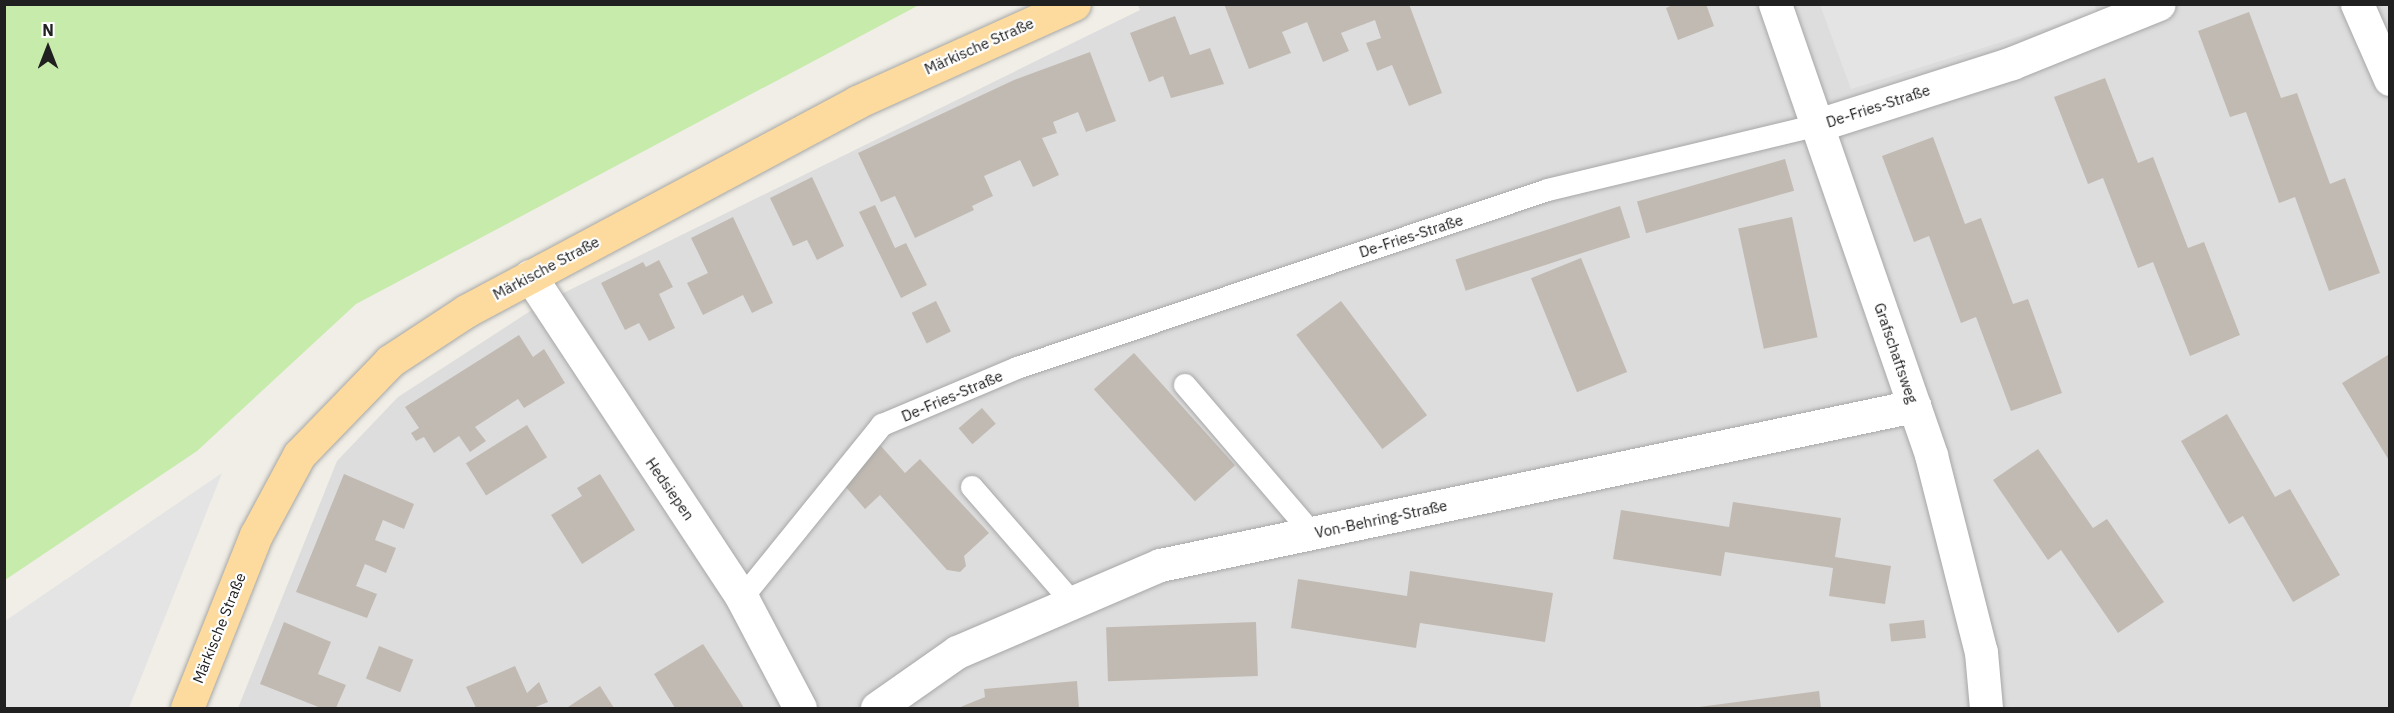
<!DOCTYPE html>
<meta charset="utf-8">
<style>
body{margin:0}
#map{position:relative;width:2394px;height:713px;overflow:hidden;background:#f0eee6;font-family:"IBM Plex Sans",sans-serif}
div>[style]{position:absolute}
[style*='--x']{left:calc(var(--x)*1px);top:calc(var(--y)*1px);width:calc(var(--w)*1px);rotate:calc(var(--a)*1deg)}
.residential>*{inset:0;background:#dedddd}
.grass>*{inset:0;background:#c6ebab}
.parking>*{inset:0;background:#e4e4e4}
.building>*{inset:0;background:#c1bab2;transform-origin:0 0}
.roads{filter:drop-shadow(0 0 2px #a7a7a7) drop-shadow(0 0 2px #a7a7a7)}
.service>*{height:22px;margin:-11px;padding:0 11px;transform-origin:11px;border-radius:11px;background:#fff}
.minor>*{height:33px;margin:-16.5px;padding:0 16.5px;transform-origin:16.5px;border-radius:16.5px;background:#fff}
.primary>*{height:33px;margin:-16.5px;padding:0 16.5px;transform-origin:16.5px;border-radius:16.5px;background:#fddb9e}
span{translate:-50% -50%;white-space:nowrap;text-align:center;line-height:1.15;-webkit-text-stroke:4.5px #fff;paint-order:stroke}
.street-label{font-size:15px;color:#202020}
.frame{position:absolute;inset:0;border:6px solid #202020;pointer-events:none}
.north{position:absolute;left:18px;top:18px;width:60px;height:60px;-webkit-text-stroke:4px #fff;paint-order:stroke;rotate:0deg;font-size:16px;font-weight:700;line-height:24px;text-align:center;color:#202020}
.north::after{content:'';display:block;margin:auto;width:21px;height:27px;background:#202020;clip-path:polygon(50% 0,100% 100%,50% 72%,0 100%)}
</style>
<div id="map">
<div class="residential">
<i style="clip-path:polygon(1138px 5px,2389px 5px,2389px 708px,238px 708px,337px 461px,398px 397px,541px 304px,1140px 10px)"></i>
</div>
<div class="grass">
<i style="clip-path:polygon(5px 4px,919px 4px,919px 5px,356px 304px,197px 451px,5px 580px)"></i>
</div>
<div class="parking">
<i style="clip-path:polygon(2094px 4px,2097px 12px,1851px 89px,1820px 5px)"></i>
<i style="clip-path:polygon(222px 473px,129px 708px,5px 708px,5px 621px)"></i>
</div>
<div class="building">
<i style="clip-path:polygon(1224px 4px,1409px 4px,1442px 93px,1409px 106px,1392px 65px,1377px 71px,1366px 43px,1381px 38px,1375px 20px,1341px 33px,1349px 51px,1323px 62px,1307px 22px,1282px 32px,1291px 53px,1249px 69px)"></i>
<i style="clip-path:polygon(1675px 4px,1706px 4px,1714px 26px,1678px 40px,1666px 8px)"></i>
<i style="clip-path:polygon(2249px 12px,2281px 98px,2297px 93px,2330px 184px,2345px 178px,2380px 273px,2329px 291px,2295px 197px,2279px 203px,2246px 112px,2230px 117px,2198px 31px)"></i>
<i style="clip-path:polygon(1175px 16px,1190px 55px,1210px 48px,1224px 84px,1171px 98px,1163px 76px,1149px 82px,1130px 33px)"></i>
<i style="clip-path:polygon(1090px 52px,1116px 121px,1086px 132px,1078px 112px,1053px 122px,1057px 133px,1042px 138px,1059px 175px,1033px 187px,1020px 160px,984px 176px,993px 196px,972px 206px,974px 210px,915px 238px,895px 196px,881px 202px,858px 153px,1014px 80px)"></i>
<i style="clip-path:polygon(2105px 78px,2138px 163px,2153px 157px,2188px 248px,2204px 242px,2240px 335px,2190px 356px,2153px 262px,2138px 268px,2103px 178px,2088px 184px,2054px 97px)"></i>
<i style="clip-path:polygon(1933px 137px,1965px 224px,1981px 218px,2013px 304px,2028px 299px,2062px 393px,2011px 411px,1976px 317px,1961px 323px,1929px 236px,1914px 242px,1882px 156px)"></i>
<i style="left:1785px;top:159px;width:33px;height:154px;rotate:74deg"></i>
<i style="clip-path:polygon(812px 177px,844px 246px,817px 260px,807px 240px,793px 246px,770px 198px)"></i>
<i style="clip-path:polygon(875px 205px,895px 248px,906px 243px,927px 285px,901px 298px,859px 212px)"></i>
<i style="left:1620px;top:206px;width:33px;height:173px;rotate:72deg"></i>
<i style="clip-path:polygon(733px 217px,773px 303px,752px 313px,743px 295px,703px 315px,687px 283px,708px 273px,691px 238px)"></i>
<i style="left:1792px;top:217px;width:123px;height:55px;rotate:78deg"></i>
<i style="left:1581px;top:258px;width:123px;height:54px;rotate:68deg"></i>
<i style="clip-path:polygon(659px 260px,673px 287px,659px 294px,675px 328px,649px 341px,639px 323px,625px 330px,601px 283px,643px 262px,646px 267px)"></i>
<i style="left:936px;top:301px;width:34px;height:27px;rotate:64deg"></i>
<i style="left:1341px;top:301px;width:143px;height:56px;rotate:53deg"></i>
<i style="clip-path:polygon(519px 335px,533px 357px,544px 349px,565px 383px,524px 408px,518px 399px,475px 427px,486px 441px,470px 452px,459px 436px,434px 453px,424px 437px,416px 441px,411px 433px,419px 428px,405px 407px)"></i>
<i style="left:1134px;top:353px;width:151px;height:54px;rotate:48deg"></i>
<i style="clip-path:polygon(2388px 355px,2390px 357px,2390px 462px,2342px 383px)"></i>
<i style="left:982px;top:408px;width:21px;height:31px;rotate:49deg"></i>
<i style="clip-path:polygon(2227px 414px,2275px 497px,2290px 489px,2340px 575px,2293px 602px,2243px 516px,2229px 524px,2181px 441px)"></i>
<i style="left:527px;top:425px;width:38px;height:72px;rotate:58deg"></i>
<i style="clip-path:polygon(880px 445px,905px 473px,920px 459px,989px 533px,964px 556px,966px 566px,960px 572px,947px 570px,880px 495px,865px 509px,845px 486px)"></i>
<i style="clip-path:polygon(2038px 449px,2093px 528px,2107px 519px,2164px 602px,2118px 633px,2061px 550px,2048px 560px,1993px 480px)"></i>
<i style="clip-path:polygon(344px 474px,414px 504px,404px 529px,383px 520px,375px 540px,396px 548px,386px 573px,365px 564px,356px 586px,377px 594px,367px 618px,296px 592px)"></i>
<i style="clip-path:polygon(600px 474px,635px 530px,582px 564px,551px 515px,582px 496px,577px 488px)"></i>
<i style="clip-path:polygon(1733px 502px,1841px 518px,1835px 557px,1891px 566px,1885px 604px,1829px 596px,1833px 568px,1725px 552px,1721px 576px,1613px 559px,1621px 510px,1729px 527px)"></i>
<i style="clip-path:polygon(1410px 571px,1553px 593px,1545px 642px,1420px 623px,1416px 648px,1291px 628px,1298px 579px,1407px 596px)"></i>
<i style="left:1924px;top:620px;width:18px;height:35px;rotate:84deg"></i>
<i style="clip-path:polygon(284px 622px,331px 642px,318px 674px,346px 685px,336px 708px,321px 708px,260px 684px)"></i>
<i style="left:1256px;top:622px;width:54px;height:150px;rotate:88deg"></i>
<i style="clip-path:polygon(703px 644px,740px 701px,744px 708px,675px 708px,654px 674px)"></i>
<i style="left:379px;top:646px;width:37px;height:35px;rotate:22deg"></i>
<i style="clip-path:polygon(515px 666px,527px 693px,539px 682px,548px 702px,533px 708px,476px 708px,466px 687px)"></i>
<i style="clip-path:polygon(1077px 681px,1079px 708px,958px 708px,985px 697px,984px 689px)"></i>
<i style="clip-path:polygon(600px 686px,614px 708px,570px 708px,568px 707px)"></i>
<i style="clip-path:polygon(1819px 691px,1821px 708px,1699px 708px,1699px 707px)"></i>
</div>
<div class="roads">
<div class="service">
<i style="--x:1185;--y:385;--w:195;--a:49.4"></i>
<i style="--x:972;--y:487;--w:152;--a:49"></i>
<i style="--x:742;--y:598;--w:223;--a:-51"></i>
<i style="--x:882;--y:425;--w:147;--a:-22.9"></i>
<i style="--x:1017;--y:368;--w:560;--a:-18.53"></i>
<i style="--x:1548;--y:190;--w:278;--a:-13.5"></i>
</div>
<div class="minor">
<i style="--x:1775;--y:4;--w:477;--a:70.9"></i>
<i style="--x:1931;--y:455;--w:203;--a:75.8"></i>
<i style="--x:1981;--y:652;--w:56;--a:84.9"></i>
<i style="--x:2357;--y:4;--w:82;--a:66.3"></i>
<i style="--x:1818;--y:125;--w:204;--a:-17.7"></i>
<i style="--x:2012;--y:63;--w:158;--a:-21.9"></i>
<i style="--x:530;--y:276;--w:386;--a:56.6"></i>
<i style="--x:742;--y:598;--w:124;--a:62.2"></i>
<i style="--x:877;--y:708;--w:98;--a:-35"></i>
<i style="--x:957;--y:652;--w:221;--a:-23.2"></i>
<i style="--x:1160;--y:565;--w:771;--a:-11.91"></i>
</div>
<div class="primary">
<i style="--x:187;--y:708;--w:186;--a:-68.3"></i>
<i style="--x:256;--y:535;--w:91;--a:-61.7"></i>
<i style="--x:299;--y:455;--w:131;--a:-45.9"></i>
<i style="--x:390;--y:361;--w:91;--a:-33.3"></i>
<i style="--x:466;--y:311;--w:443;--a:-28.1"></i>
<i style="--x:857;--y:102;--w:238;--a:-24.3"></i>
</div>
</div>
<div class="street-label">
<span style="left:979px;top:46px;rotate:-24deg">Märkische Straße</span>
<span style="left:1878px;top:106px;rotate:-18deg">De-Fries-Straße</span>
<span style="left:1411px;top:236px;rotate:-18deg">De-Fries-Straße</span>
<span style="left:546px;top:268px;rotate:-28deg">Märkische Straße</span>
<span style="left:1896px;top:353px;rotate:71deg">Grafschaftsweg</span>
<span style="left:952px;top:396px;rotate:-23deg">De-Fries-Straße</span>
<span style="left:670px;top:489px;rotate:55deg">Hedsiepen</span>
<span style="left:1381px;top:519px;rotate:-12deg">Von-Behring-Straße</span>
<span style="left:219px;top:628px;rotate:-68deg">Märkische Straße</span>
</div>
<div class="frame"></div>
<div class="north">N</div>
</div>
